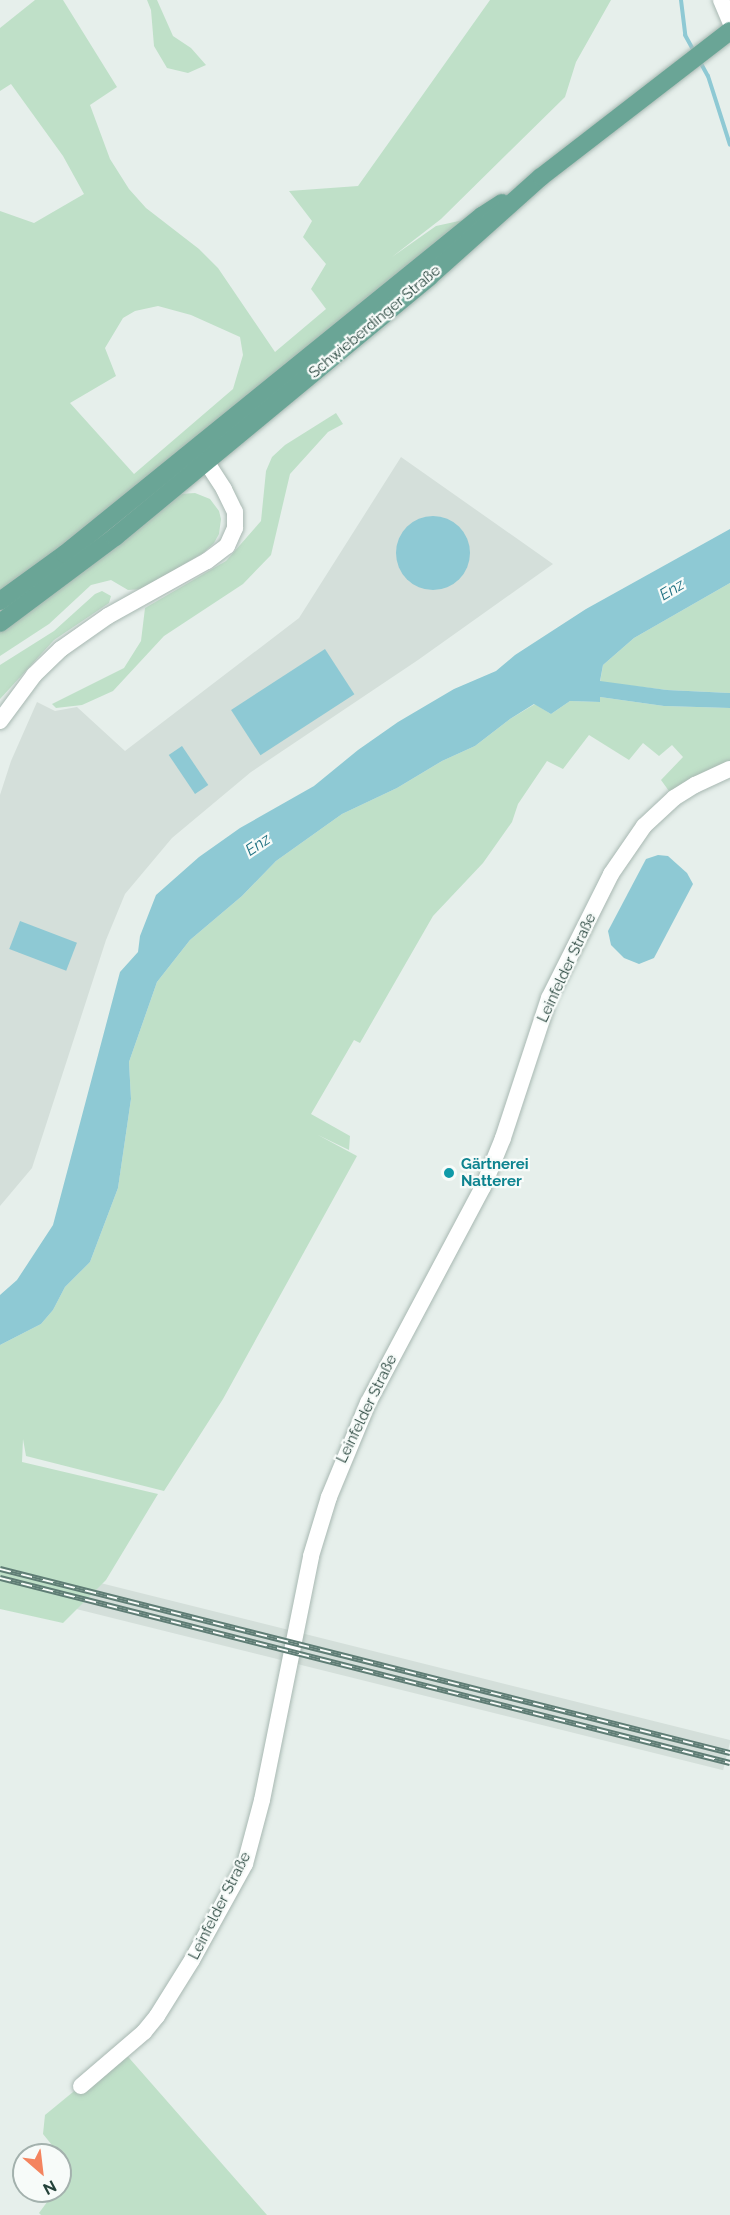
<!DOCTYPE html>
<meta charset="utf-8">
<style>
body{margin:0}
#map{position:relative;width:730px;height:2215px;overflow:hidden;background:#e6efeb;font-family:Raleway,sans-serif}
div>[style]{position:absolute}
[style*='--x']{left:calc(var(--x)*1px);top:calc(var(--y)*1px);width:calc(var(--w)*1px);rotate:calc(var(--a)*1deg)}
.built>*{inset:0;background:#d4dfda;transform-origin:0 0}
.green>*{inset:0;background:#bfe0c8}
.water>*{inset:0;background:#8ec9d4;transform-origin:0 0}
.round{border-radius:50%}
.stream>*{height:4px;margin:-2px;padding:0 2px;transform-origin:2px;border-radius:2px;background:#8ec9d4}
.roads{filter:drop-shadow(0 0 2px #a8b8b2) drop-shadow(0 0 2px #a8b8b2)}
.minor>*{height:16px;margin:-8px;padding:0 8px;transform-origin:8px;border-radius:8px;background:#fff}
.major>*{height:18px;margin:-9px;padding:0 9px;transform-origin:9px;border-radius:9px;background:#6aa596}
.rail>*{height:6px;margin-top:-3px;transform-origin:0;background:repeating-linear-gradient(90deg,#f7fbf9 0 11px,#5f7d75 0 22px);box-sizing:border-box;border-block:2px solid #5f7d75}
.dots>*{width:16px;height:16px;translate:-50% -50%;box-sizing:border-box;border:3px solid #f7fbf9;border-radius:50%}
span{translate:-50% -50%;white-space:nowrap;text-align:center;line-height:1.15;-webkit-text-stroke:4.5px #f7fbf9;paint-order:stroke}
.street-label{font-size:15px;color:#24423a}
.culture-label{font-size:15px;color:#0d838f;font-weight:700}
.left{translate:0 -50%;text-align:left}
.water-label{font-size:16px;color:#1c6f80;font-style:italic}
.north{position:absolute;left:12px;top:2143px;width:60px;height:60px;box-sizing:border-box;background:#f7fbf9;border:2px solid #a3b1ad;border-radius:50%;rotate:152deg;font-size:16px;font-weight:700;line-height:24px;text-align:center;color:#24423a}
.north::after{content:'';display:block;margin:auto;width:21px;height:27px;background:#f4845f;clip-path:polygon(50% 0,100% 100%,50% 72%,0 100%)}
</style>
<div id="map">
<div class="built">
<i style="clip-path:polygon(401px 457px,553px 564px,418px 660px,251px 772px,172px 838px,125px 894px,106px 940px,32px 1168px,0 1206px,0 795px,11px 761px,37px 702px,55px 711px,77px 707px,125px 751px,299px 618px)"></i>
<i style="left:0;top:1558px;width:753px;height:31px;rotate:14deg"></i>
</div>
<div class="green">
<i style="clip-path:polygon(evenodd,35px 0,63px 0,117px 87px,90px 105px,110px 159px,129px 189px,146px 208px,199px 249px,218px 268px,275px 352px,326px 309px,311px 289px,326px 264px,303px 237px,312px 221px,289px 191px,358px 186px,490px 0,611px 0,576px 62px,565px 97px,441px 219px,392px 257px,436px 226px,482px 216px,0 601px,0 211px,34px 223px,84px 194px,63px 156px,11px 84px,0 91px,0 28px,35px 0,158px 306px,191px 315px,240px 337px,243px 355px,233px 389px,134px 474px,70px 403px,116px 376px,105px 348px,123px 318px,135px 311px,158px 306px)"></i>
<i style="clip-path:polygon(147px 0,157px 0,173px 36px,191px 48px,206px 65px,188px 73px,167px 68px,154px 46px,151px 10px)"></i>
<i style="clip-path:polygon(336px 413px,343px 424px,328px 432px,290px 474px,271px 555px,243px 584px,164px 636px,113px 691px,82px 705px,56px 708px,52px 704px,124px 668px,141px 641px,145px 608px,226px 561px,261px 521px,266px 471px,272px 457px,285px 445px)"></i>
<i style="clip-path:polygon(195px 493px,210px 499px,219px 511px,221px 519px,219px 534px,214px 543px,203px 553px,142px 589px,128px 590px,111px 580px,91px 585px,49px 624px,0 656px,0 627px,180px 494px)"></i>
<i style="clip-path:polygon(730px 583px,730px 693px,667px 690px,600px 682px,603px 665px,634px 638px)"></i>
<i style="clip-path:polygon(102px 591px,111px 596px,109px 603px,54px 640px,0 699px,0 665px,54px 631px,95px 594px)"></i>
<i style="clip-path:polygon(600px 697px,664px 706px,730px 708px,730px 769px,674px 798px,661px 780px,683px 757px,672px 745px,659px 756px,643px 743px,629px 760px,589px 735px,563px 769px,547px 761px,518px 804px,512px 822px,483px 863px,433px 916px,360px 1043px,354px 1040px,311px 1114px,350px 1136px,349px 1150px,318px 1135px,357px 1156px,223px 1399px,164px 1491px,26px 1456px,23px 1439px,22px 1462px,158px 1494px,106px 1580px,63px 1623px,0 1609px,0 1345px,41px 1324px,53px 1310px,65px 1287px,90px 1262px,118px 1188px,131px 1099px,129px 1062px,157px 982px,190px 940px,242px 896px,276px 861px,342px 814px,397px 788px,442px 761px,475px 746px,510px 719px,535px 704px,551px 714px,570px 701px,600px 702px)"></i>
<i style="clip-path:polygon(123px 2051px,267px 2215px,41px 2215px,39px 2213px,53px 2194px,51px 2191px,60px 2191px,60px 2155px,43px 2134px,45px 2115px)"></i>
</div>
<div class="water">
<i class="round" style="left:396px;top:516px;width:74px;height:74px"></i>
<i style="clip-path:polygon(730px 529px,730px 583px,634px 638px,603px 665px,600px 681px,667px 690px,730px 693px,730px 708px,664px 706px,600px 697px,600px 702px,570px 701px,551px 714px,534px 704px,510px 719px,475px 746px,442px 761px,397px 788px,342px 814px,276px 861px,242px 896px,190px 940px,157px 982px,129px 1062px,131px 1099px,118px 1188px,90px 1262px,65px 1287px,53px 1310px,41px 1324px,0 1345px,0 1295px,17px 1280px,53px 1225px,120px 972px,138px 952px,140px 936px,156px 895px,199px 857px,240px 828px,314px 786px,358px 750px,398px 722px,454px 689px,496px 671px,515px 655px,586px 609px)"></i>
<i style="left:325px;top:649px;width:54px;height:112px;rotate:57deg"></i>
<i style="left:182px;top:746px;width:47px;height:16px;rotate:56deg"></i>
<i style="clip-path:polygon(658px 855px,668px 856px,687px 873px,693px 884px,654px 958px,639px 964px,624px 958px,611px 945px,608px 931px,646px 859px)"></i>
<i style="left:20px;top:921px;width:61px;height:30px;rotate:21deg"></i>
</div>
<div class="stream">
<i style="--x:681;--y:0;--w:35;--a:83"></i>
<i style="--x:685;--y:35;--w:18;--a:61"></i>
<i style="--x:699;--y:60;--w:18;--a:61"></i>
<i style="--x:708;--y:76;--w:72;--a:72.3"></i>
</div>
<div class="roads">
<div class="minor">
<i style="--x:721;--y:0;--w:23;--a:67"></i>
<i style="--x:0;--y:721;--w:57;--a:-53.5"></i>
<i style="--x:34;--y:675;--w:37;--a:-44"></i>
<i style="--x:61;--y:649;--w:57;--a:-35.1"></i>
<i style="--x:108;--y:616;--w:113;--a:-29.1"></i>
<i style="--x:207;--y:561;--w:25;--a:-37"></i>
<i style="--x:227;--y:546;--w:20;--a:-66"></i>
<i style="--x:235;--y:528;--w:16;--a:-90"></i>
<i style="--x:235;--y:512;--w:25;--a:-116"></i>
<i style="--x:224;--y:489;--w:33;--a:-123"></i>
<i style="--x:81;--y:2086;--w:83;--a:-40.6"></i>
<i style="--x:144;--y:2032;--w:21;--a:-51"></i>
<i style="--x:157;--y:2016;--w:66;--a:-58"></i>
<i style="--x:192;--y:1960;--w:110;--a:-61.1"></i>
<i style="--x:245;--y:1864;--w:66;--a:-75.1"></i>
<i style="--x:262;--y:1800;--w:249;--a:-78.6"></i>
<i style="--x:311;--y:1556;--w:62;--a:-73"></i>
<i style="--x:329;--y:1497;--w:102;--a:-67.5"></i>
<i style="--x:368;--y:1403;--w:245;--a:-62"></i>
<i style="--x:483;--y:1187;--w:53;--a:-67.8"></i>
<i style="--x:503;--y:1138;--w:147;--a:-71.8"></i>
<i style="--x:549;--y:998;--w:139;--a:-63.4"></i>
<i style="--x:611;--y:874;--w:58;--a:-55.5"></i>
<i style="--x:644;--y:826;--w:41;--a:-43"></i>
<i style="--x:674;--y:798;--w:25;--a:-32"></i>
<i style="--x:695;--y:785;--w:38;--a:-25"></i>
</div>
<div class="major">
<i style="--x:0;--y:601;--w:80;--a:-35.9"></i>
<i style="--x:65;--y:554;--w:537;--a:-39.03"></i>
<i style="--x:482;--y:216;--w:24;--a:-33"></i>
<i style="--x:0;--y:623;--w:144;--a:-36.8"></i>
<i style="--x:115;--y:537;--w:408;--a:-39.6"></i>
<i style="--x:429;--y:277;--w:150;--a:-41.8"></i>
<i style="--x:541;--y:177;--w:239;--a:-37.7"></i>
</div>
</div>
<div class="rail">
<i style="--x:0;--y:1569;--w:753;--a:14.15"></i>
<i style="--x:0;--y:1578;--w:753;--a:14.22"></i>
</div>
<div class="dots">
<i style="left:449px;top:1173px;background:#0f9aa8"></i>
</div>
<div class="street-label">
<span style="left:375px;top:322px;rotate:-40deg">Schwieberdinger Straße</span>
<span style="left:567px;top:968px;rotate:-65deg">Leinfelder Straße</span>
<span style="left:367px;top:1409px;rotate:-64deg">Leinfelder Straße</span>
<span style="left:220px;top:1906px;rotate:-63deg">Leinfelder Straße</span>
</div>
<div class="culture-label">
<span class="left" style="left:461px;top:1173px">Gärtnerei<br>Natterer</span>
</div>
<div class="water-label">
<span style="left:672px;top:590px;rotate:-31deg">Enz</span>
<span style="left:258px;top:845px;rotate:-34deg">Enz</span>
</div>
<div class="north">N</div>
</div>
